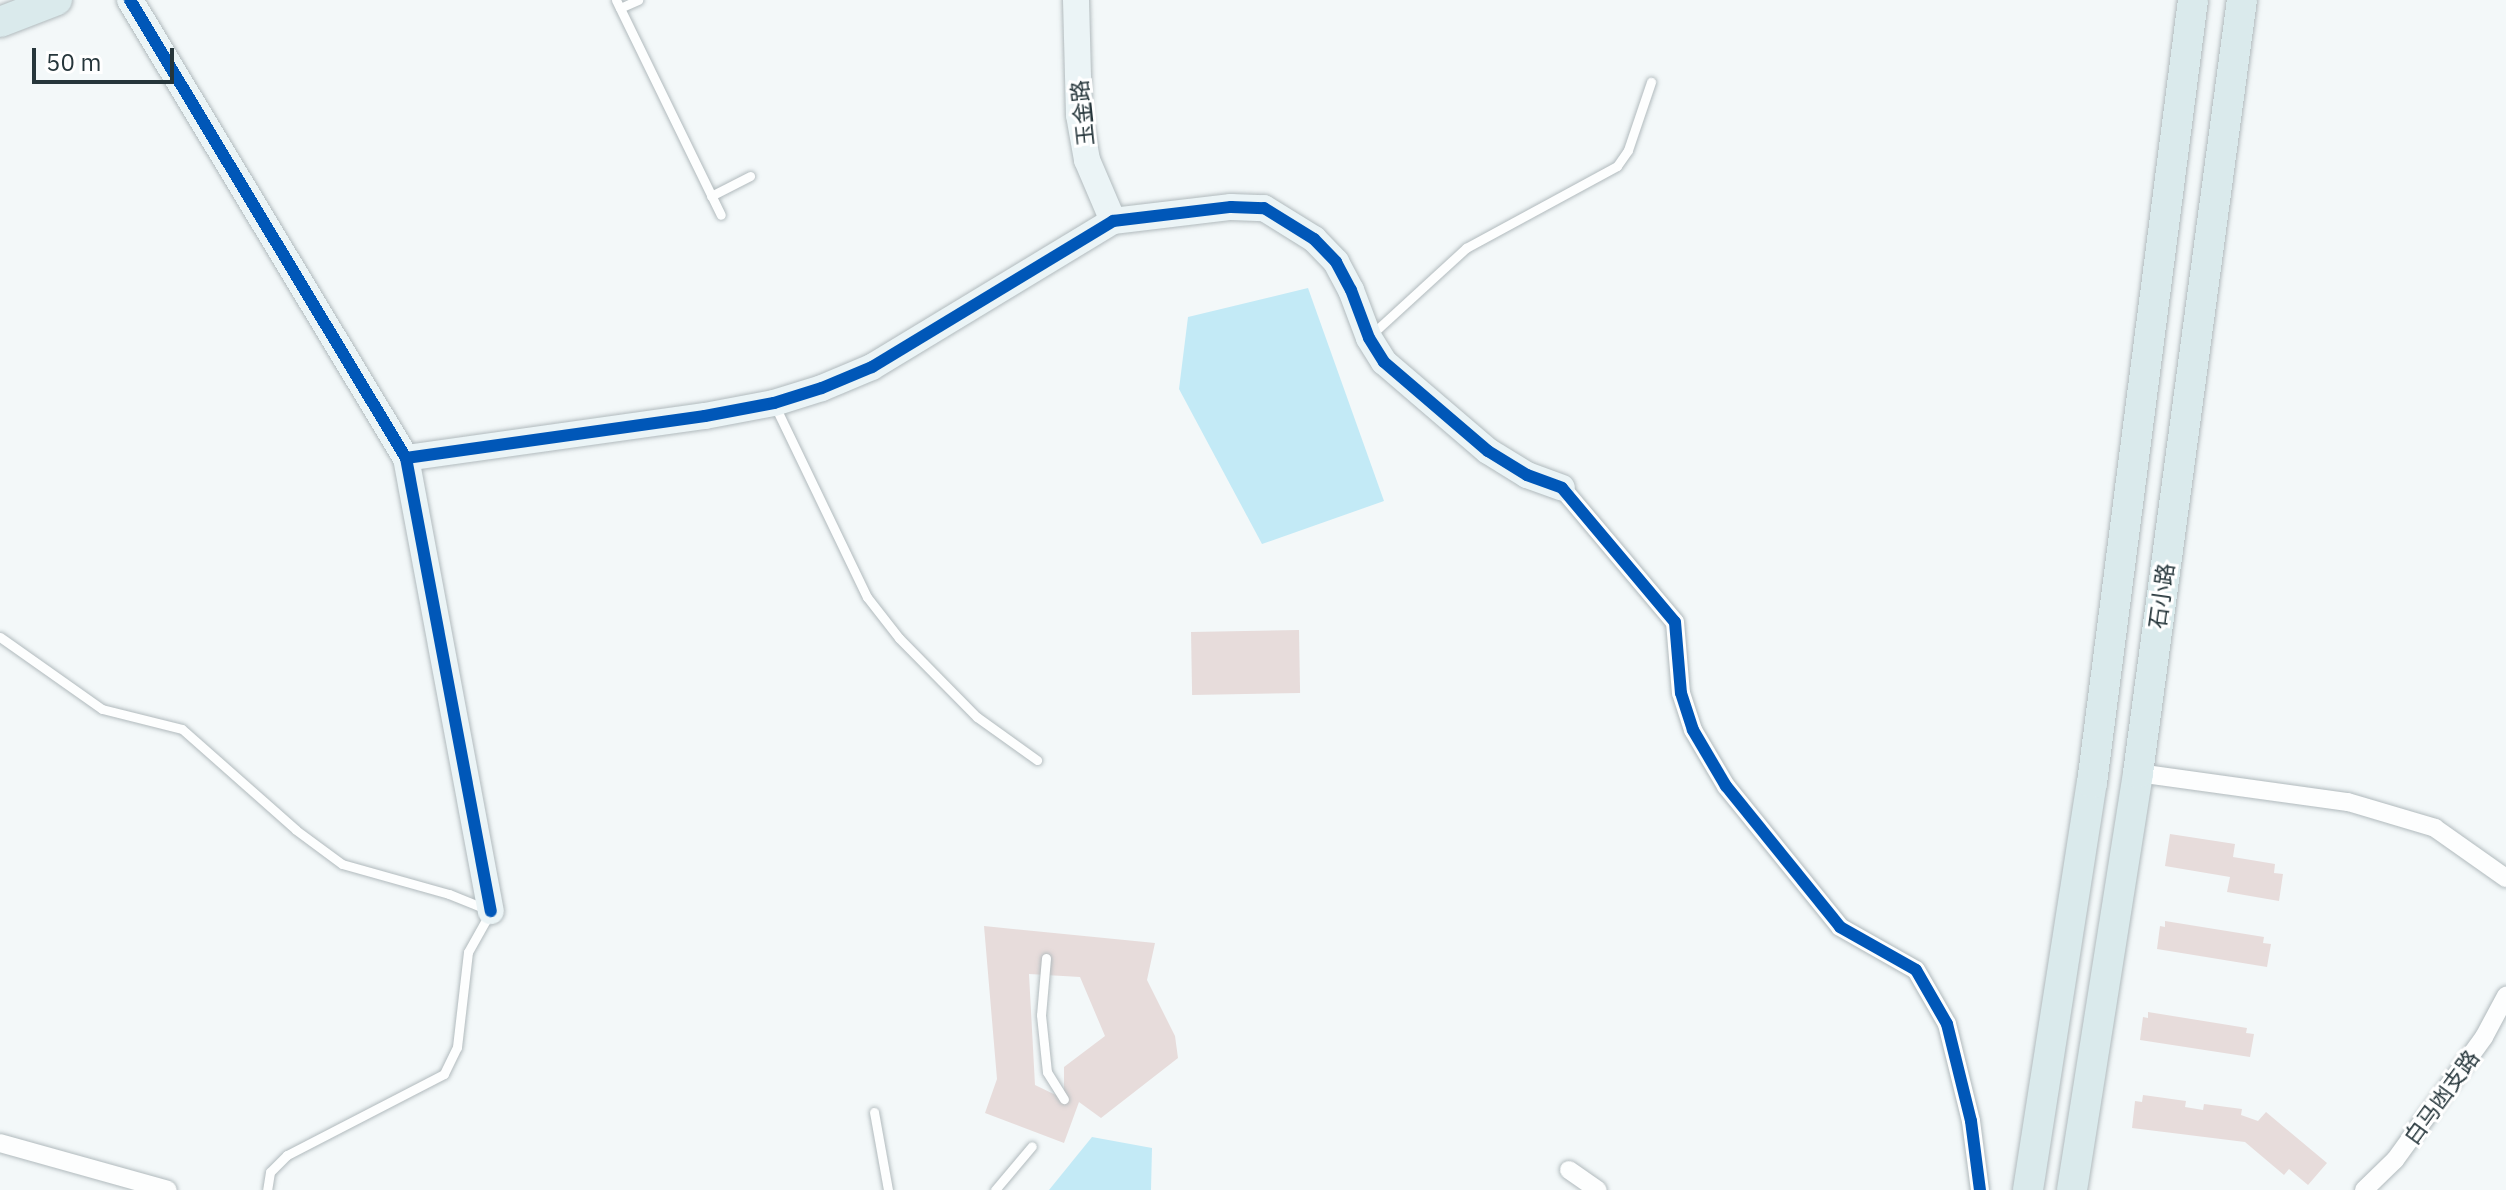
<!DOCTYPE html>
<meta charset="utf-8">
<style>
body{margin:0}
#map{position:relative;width:2506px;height:1190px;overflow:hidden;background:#f3f8f9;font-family:"IBM Plex Sans","Noto Sans SC",sans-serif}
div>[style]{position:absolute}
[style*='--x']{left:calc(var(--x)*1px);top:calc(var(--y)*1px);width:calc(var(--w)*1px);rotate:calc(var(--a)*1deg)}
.green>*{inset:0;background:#c3eaf6}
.building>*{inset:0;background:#e7dcdb;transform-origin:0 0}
.roads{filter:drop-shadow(0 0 2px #b1babd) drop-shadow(0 0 2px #b1babd)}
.lane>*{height:9px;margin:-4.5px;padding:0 4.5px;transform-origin:4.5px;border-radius:4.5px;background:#fdfefe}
.street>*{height:18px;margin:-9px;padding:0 9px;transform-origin:9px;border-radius:9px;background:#fdfefe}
.secondary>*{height:26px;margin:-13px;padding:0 13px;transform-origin:13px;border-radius:13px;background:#ebf4f6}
.primary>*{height:30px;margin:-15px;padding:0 15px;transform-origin:15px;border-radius:15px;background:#daeaec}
.cycleway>*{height:12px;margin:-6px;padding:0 6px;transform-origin:6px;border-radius:6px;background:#0057b8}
span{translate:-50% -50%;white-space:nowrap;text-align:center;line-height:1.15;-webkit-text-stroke:6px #fff;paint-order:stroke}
.street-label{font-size:22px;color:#26363b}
.scale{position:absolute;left:32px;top:48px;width:142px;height:36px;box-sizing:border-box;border:4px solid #26363b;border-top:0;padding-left:10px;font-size:24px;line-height:28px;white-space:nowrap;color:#26363b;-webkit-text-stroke:6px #fff;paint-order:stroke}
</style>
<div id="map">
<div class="green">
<i style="clip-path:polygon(1308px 288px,1384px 501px,1262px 544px,1179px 389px,1188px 317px)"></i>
<i style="clip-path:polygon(1092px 1137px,1152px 1148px,1151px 1190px,1049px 1190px)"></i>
</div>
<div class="building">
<i style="left:1299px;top:630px;width:63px;height:108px;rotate:89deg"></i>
<i style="clip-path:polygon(2170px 834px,2235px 844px,2233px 857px,2275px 864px,2274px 873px,2283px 874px,2279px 901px,2227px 892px,2230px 877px,2165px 866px)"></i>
<i style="clip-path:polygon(2165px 921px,2264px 937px,2263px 943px,2271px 944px,2267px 967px,2157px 949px,2160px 926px,2165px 927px)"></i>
<i style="clip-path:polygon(evenodd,984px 926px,1155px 943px,1147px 980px,1175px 1036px,1178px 1058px,1101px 1118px,1079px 1102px,1064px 1143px,985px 1113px,997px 1079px,984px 926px,1029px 974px,1080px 977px,1105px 1036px,1064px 1067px,1064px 1099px,1035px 1085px,1029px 974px)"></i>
<i style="clip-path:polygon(2148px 1012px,2247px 1028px,2246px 1033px,2254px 1034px,2250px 1057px,2140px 1040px,2143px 1017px,2148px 1018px)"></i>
<i style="clip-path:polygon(2143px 1095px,2186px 1101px,2185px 1107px,2203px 1110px,2204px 1104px,2242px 1109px,2241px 1115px,2258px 1121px,2266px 1112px,2327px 1163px,2308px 1185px,2289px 1169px,2284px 1175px,2245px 1142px,2132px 1128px,2135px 1101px,2142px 1102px)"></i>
</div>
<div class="roads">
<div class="lane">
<i style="--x:616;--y:0;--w:239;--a:64"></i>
<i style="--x:620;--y:8;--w:20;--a:-24"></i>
<i style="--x:711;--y:196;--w:44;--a:-27.1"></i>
<i style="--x:1371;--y:335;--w:129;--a:-42.5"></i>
<i style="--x:1466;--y:248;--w:172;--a:-28.5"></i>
<i style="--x:1617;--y:166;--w:19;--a:-55"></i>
<i style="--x:1628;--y:150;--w:72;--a:-71.3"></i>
<i style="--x:775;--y:406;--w:212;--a:64.3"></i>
<i style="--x:867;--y:597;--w:52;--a:52"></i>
<i style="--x:899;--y:638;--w:111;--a:45.4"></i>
<i style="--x:977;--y:717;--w:74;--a:35.6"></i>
<i style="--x:0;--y:637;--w:125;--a:35.2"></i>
<i style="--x:102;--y:709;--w:82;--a:14"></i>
<i style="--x:182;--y:729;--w:152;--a:41.5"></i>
<i style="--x:296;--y:830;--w:57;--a:36.5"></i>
<i style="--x:342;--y:864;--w:111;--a:15.7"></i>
<i style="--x:449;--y:894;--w:45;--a:22"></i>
<i style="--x:491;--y:911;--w:47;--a:119.3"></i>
<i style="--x:468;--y:952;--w:96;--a:96.6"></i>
<i style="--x:457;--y:1047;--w:30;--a:116"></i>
<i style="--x:444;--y:1074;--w:177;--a:152.7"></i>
<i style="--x:287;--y:1155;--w:24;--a:135"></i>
<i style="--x:270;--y:1172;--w:18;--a:99"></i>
<i style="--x:1046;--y:958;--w:57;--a:95"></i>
<i style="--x:1041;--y:1015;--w:57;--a:84"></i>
<i style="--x:1047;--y:1072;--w:32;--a:58"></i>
<i style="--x:874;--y:1112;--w:79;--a:79.8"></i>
<i style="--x:995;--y:1190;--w:57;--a:-49.9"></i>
</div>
<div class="street">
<i style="--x:1562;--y:488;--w:175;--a:49.9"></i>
<i style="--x:1675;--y:622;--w:71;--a:85.2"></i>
<i style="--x:1681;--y:693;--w:39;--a:72"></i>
<i style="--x:1693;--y:730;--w:65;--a:59.5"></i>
<i style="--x:1726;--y:786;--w:181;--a:51"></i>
<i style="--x:1840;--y:927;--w:87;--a:29.5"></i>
<i style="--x:1916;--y:970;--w:62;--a:60.1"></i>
<i style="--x:1947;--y:1024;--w:100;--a:76.1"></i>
<i style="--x:1971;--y:1121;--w:70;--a:82.6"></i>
<i style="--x:2138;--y:773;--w:212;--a:7.9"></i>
<i style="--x:2348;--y:802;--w:91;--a:16.6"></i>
<i style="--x:2435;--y:828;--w:87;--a:35.2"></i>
<i style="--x:0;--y:1143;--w:174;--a:15.6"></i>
<i style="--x:1569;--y:1170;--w:35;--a:35"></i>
<i style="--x:2364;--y:1190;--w:43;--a:-44.1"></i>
<i style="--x:2395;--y:1160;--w:152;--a:-54.1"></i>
<i style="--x:2484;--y:1037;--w:47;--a:-61.8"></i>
</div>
<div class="secondary">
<i style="--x:130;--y:0;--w:535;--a:58.93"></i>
<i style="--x:406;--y:458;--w:461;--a:79.4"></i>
<i style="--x:1076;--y:0;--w:115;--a:88.5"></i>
<i style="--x:1079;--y:115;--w:46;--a:79.9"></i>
<i style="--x:1087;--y:160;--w:66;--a:66.9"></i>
<i style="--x:406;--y:458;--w:302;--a:-8"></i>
<i style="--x:705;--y:416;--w:70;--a:-10.7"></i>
<i style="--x:774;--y:403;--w:50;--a:-17.4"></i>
<i style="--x:822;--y:388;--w:54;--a:-22.8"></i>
<i style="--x:872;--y:367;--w:282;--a:-31.2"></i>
<i style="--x:1113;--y:221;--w:119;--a:-6.8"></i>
<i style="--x:1231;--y:207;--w:33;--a:2"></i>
<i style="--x:1264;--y:208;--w:59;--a:31.8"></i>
<i style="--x:1314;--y:239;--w:32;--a:46"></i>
<i style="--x:1336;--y:262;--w:32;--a:62"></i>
<i style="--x:1351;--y:290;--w:51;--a:69.4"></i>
<i style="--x:1369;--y:338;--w:28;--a:58"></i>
<i style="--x:1384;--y:362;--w:137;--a:40.6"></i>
<i style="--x:1488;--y:451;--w:46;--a:31.6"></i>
<i style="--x:1527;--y:475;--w:37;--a:20"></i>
</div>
<div class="primary">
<i style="--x:0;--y:22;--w:61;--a:-21.1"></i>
<i style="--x:2028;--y:1190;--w:412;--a:-81.1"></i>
<i style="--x:2092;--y:783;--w:789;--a:-82.65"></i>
<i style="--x:2072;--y:1190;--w:422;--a:-81"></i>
<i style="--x:2138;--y:773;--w:780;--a:-82.34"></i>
</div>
</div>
<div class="cycleway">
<i style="--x:130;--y:0;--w:535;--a:58.93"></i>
<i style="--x:406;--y:458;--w:461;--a:79.4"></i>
<i style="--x:406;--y:458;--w:302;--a:-8"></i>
<i style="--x:705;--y:416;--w:70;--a:-10.7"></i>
<i style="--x:774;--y:403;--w:50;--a:-17.4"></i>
<i style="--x:822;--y:388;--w:54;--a:-22.8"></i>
<i style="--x:872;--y:367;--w:282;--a:-31.2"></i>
<i style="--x:1113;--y:221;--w:119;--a:-6.8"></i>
<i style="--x:1231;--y:207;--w:33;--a:2"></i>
<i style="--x:1264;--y:208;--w:59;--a:31.8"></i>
<i style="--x:1314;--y:239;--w:32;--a:46"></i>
<i style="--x:1336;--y:262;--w:32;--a:62"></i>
<i style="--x:1351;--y:290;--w:51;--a:69.4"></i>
<i style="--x:1369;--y:338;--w:28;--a:58"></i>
<i style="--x:1384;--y:362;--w:137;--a:40.6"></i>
<i style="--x:1488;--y:451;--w:46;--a:31.6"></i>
<i style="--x:1527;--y:475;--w:37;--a:20"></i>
<i style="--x:1562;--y:488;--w:175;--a:49.9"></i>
<i style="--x:1675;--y:622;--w:71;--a:85.2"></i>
<i style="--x:1681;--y:693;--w:39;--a:72"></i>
<i style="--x:1693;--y:730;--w:65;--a:59.5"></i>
<i style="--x:1726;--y:786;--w:181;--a:51"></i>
<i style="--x:1840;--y:927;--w:87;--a:29.5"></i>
<i style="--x:1916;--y:970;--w:62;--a:60.1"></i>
<i style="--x:1947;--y:1024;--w:100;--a:76.1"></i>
<i style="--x:1971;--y:1121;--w:70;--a:82.6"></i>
</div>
<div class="street-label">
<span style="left:1082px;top:113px;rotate:-96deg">玉金路</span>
<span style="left:2161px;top:596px;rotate:-82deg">石小路</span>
<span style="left:2441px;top:1097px;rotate:-54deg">白马凼支路</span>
</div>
<div class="scale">50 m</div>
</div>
